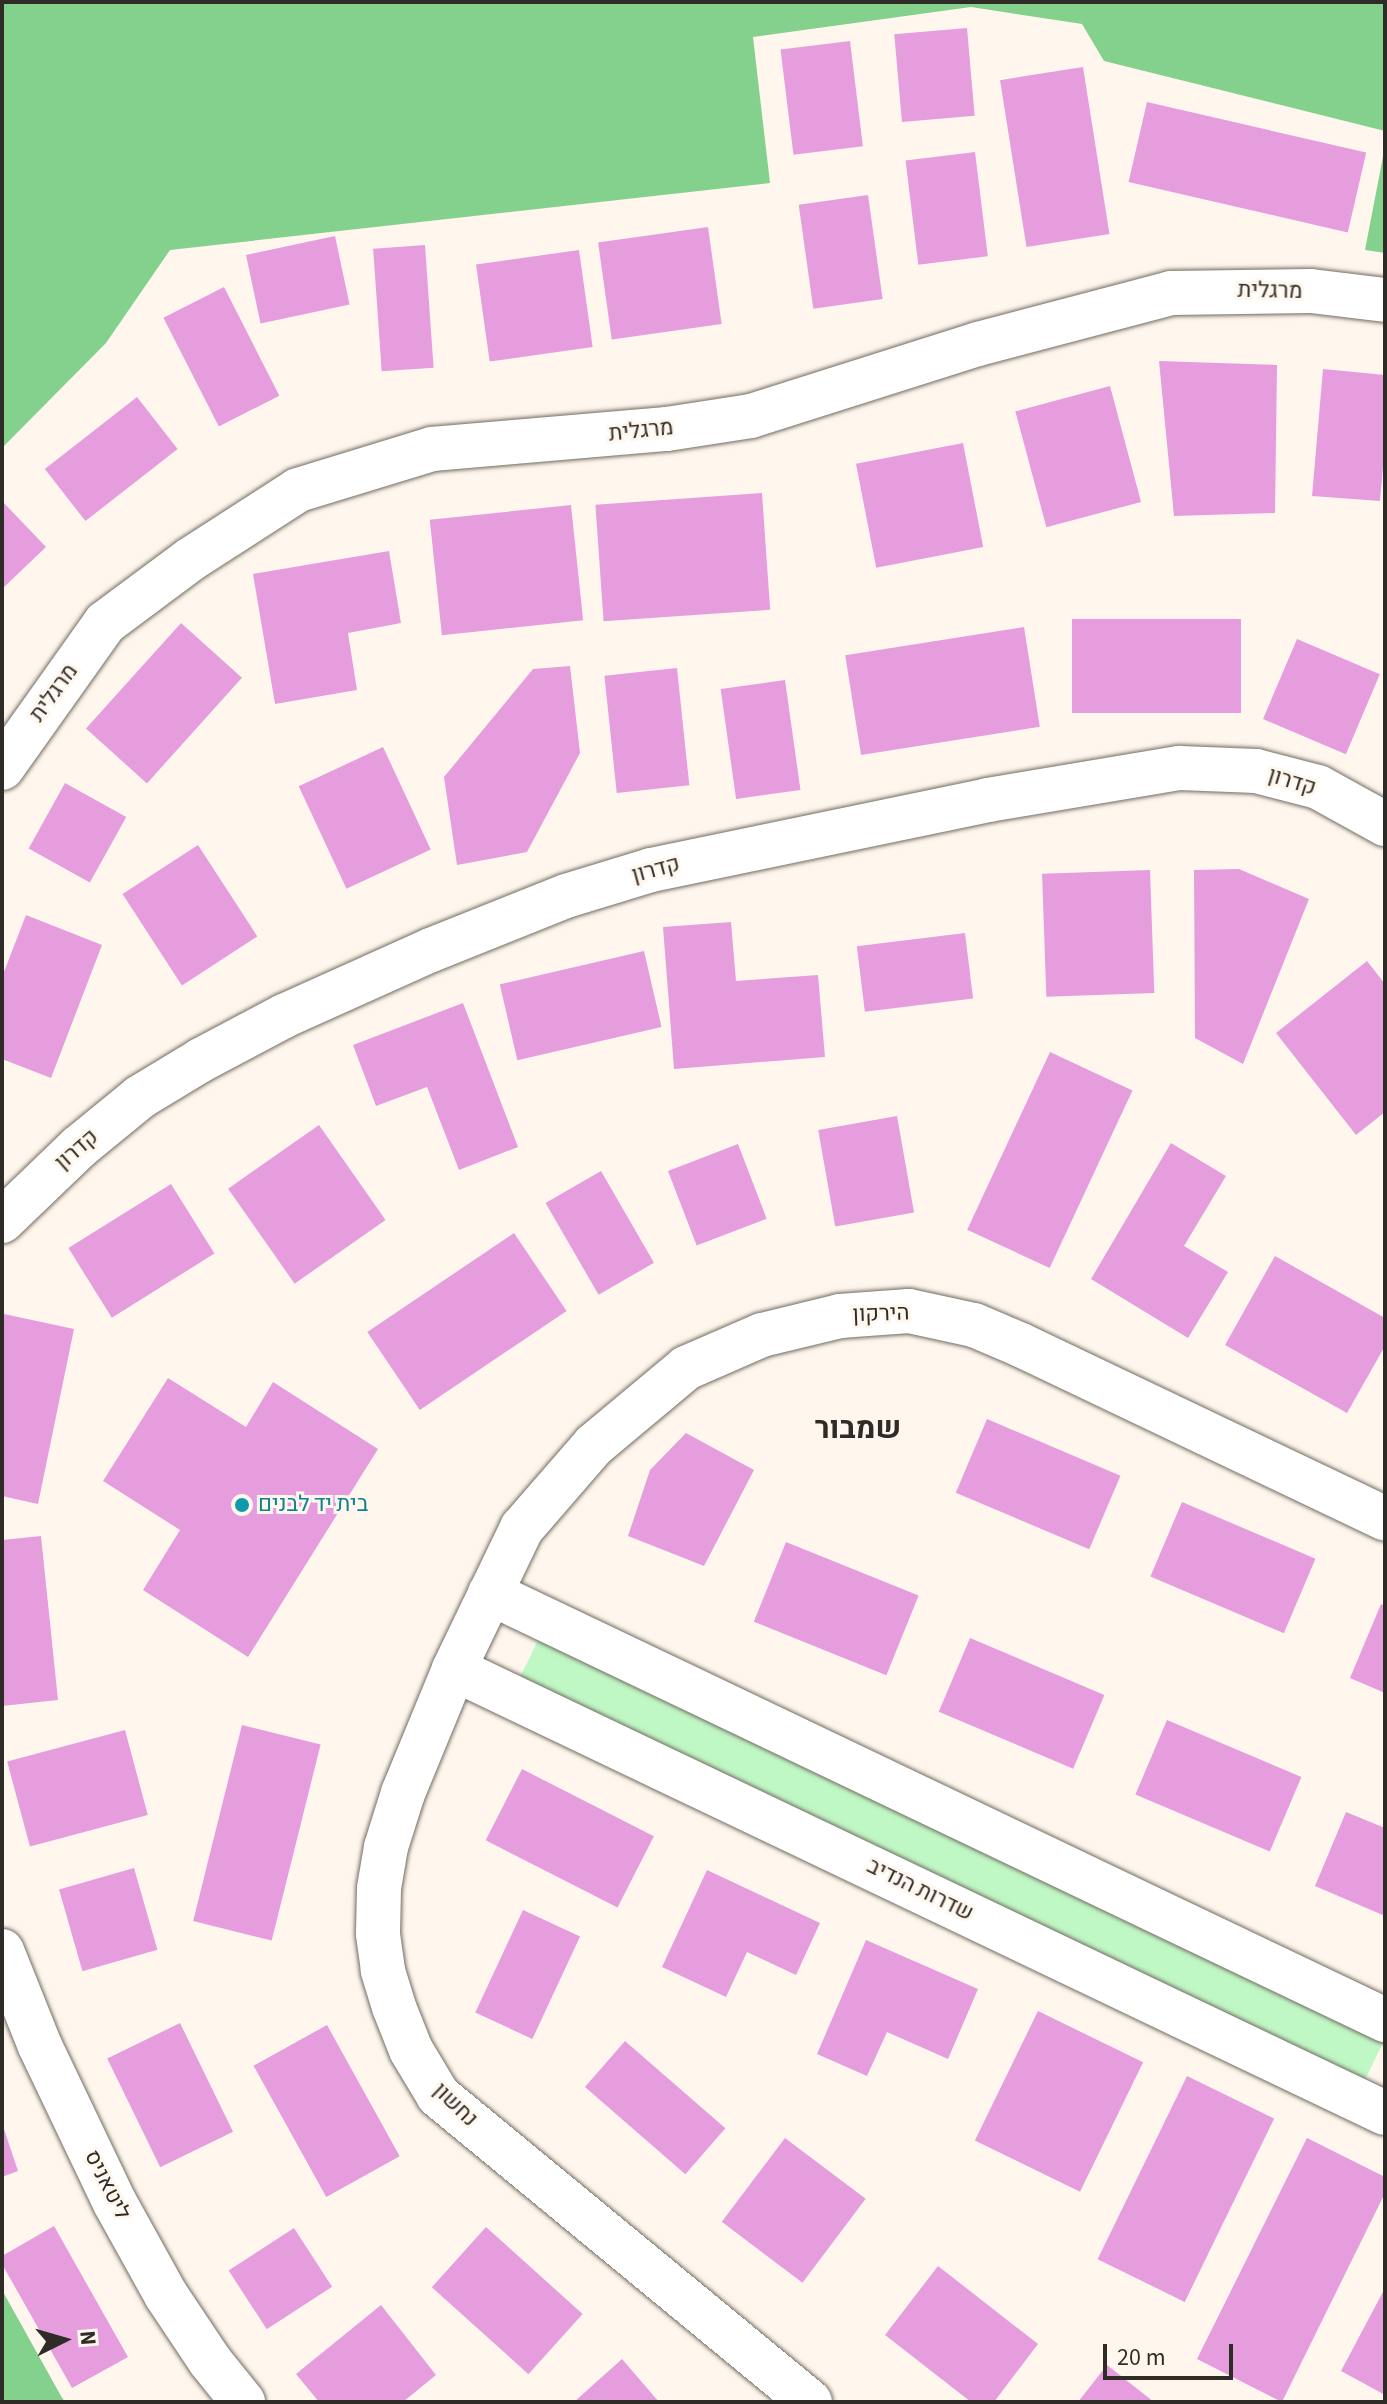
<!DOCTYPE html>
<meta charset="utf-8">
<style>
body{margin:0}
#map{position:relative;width:1387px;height:2404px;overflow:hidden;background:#fff7ed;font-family:"Source Sans 3",Heebo,sans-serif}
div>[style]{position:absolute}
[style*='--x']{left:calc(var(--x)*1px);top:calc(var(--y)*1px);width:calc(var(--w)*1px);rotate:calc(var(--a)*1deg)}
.green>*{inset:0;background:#c0f8c5;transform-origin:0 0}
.forest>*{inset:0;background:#84d18e}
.building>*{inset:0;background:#e69dde;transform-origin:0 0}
.roads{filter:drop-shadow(0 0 2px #726c63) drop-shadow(0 0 2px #726c63)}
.street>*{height:44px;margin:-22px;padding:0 22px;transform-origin:22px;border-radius:22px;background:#fff}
.dots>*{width:22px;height:22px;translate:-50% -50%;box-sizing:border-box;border:4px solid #fff7ed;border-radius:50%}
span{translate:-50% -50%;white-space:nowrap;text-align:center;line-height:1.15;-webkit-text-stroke:6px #fff7ed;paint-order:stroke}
.street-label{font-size:22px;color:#2f2c28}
.culture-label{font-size:22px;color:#0d838f}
.left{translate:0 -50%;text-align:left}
.district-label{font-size:30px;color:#2f2c28;font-weight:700}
.frame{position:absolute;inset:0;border:4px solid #2f2c28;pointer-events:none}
.north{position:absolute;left:24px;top:2300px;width:80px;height:80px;-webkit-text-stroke:6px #fff7ed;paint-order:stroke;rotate:85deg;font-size:22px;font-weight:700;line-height:32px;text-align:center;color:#2f2c28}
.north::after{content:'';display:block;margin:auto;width:28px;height:36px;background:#2f2c28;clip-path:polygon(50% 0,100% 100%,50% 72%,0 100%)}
.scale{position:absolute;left:1103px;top:2344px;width:130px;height:36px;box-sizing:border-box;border:4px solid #2f2c28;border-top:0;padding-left:10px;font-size:24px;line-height:28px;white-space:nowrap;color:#2f2c28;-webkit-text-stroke:6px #fff7ed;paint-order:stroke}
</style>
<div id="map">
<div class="green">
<i style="left:542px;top:1632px;width:936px;height:50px;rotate:26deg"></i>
</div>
<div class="forest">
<i style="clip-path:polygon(2px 2px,1385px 2px,1385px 131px,1104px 61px,1082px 24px,971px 7px,753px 37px,770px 183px,170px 250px,106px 343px,2px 448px)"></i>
<i style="clip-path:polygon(1385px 146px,1385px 253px,1365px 250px)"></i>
<i style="clip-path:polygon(2px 2290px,61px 2396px,65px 2402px,2px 2402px)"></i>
</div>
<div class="building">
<i style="left:967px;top:28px;width:88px;height:73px;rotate:85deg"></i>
<i style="left:850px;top:41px;width:106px;height:70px;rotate:83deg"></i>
<i style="left:1083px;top:67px;width:169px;height:84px;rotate:81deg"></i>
<i style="left:1147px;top:102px;width:225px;height:82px;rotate:13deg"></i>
<i style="left:975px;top:152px;width:105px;height:70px;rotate:83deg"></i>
<i style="left:868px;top:195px;width:105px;height:70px;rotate:82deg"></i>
<i style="left:708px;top:227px;width:98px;height:111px;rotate:82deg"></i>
<i style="left:335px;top:236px;width:70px;height:91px;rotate:78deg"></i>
<i style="left:425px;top:245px;width:123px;height:52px;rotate:86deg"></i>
<i style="left:579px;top:250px;width:98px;height:104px;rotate:82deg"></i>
<i style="left:224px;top:287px;width:122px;height:68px;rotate:63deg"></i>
<i style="clip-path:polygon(1159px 361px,1277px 365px,1275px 513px,1174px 516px)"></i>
<i style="clip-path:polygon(1323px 369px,1385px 375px,1385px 444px,1380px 501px,1312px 496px)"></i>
<i style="left:1110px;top:386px;width:120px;height:98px;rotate:75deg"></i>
<i style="left:137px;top:397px;width:66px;height:117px;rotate:52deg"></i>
<i style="left:963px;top:443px;width:106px;height:109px;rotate:79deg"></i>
<i style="left:762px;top:493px;width:117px;height:167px;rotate:86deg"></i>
<i style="clip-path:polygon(2px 501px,46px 547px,2px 589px)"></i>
<i style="left:571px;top:505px;width:116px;height:142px;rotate:84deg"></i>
<i style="clip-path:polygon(389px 551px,401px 623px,348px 633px,357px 690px,275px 704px,253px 574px)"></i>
<i style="left:1072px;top:619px;width:169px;height:94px"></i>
<i style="left:181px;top:623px;width:82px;height:142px;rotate:42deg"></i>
<i style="left:1024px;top:627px;width:101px;height:181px;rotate:81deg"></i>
<i style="left:1297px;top:639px;width:90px;height:87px;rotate:23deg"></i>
<i style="clip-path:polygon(570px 666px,580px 753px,527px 852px,457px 865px,444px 777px,533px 669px)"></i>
<i style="left:677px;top:668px;width:118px;height:73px;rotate:84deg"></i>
<i style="left:785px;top:680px;width:111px;height:65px;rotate:82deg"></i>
<i style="left:383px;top:747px;width:113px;height:93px;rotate:65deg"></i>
<i style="left:65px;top:783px;width:70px;height:75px;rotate:29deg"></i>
<i style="left:198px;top:845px;width:109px;height:90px;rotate:57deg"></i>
<i style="clip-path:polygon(1239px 869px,1309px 899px,1243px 1064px,1195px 1038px,1194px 870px)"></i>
<i style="left:1150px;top:870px;width:123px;height:108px;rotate:88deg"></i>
<i style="clip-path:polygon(26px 915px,102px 945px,51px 1078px,2px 1059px,2px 977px)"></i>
<i style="clip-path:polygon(731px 922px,736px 981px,818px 975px,825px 1057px,674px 1069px,663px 927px)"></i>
<i style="left:965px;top:933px;width:66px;height:109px;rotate:83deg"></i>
<i style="left:644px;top:951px;width:78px;height:148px;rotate:77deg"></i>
<i style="clip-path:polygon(1367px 961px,1385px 984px,1385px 1112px,1356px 1135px,1276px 1033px)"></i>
<i style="clip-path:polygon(463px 1003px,518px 1147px,459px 1170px,427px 1087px,376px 1106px,353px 1045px)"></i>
<i style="left:1050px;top:1052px;width:91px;height:196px;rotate:25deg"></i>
<i style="left:897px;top:1116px;width:98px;height:80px;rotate:80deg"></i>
<i style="left:319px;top:1125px;width:116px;height:111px;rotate:55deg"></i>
<i style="clip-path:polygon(1171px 1143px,1226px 1176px,1184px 1246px,1228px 1272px,1188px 1338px,1091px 1279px)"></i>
<i style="left:738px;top:1144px;width:80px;height:75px;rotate:69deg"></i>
<i style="left:601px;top:1171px;width:106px;height:64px;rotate:60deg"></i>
<i style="left:171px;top:1184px;width:82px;height:121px;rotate:58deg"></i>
<i style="left:514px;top:1233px;width:94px;height:177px;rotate:56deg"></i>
<i style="clip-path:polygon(1275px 1256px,1385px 1318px,1385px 1346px,1347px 1413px,1225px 1345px)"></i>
<i style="clip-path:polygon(4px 1314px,74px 1329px,38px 1504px,2px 1496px)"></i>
<i style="clip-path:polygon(168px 1378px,246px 1427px,273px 1382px,378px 1449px,248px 1657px,143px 1590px,180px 1530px,103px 1481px)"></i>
<i style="left:987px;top:1419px;width:145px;height:80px;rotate:23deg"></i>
<i style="clip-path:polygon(686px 1433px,754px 1470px,704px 1566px,628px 1536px,650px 1470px)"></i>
<i style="left:1182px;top:1502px;width:145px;height:81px;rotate:23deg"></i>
<i style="clip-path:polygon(41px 1536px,58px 1700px,2px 1706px,2px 1540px)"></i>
<i style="left:786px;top:1542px;width:143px;height:86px;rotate:22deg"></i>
<i style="clip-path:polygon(1381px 1604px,1385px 1606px,1385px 1693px,1350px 1678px)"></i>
<i style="left:970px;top:1638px;width:146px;height:80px;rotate:23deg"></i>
<i style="left:1167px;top:1720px;width:146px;height:81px;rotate:23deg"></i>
<i style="left:242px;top:1725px;width:81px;height:202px;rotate:14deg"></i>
<i style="left:125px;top:1730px;width:88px;height:122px;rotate:75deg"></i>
<i style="left:522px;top:1769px;width:148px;height:80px;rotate:27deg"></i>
<i style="clip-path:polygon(1346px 1812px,1385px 1828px,1385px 1916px,1315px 1886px)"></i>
<i style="left:134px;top:1868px;width:85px;height:78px;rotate:74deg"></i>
<i style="clip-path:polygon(707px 1870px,820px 1923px,796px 1975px,747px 1952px,726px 1997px,662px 1967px)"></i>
<i style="left:523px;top:1910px;width:63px;height:113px;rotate:25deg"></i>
<i style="clip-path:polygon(866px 1940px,978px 1989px,948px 2059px,887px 2032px,867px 2076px,817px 2054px)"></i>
<i style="left:1038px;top:2011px;width:117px;height:144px;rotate:26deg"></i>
<i style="left:180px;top:2023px;width:121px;height:81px;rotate:64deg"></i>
<i style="left:327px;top:2025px;width:150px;height:84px;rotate:61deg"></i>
<i style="left:625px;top:2041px;width:133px;height:61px;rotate:41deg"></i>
<i style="left:1187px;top:2076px;width:97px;height:204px;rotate:26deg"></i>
<i style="clip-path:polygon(2px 2123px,18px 2171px,2px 2177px)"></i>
<i style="left:785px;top:2138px;width:101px;height:105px;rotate:37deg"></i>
<i style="clip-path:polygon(1307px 2138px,1385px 2177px,1385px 2193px,1282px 2402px,1197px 2359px)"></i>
<i style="clip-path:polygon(54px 2226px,128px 2357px,72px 2388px,2px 2264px,2px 2256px)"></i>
<i style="left:486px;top:2227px;width:130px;height:81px;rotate:42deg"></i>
<i style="left:294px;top:2228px;width:70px;height:78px;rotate:57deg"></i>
<i style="clip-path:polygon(938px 2266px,1038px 2344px,994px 2402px,971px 2402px,885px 2335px)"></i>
<i style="clip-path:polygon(1385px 2288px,1385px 2395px,1341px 2371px)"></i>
<i style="clip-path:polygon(381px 2305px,436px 2375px,403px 2402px,319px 2402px,296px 2374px)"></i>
<i style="clip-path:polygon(622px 2359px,659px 2402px,574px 2402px)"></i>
<i style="clip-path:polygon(1107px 2365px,1154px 2402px,1078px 2402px)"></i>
</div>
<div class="roads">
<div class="street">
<i style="--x:2;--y:768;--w:178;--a:-54.6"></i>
<i style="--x:105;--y:623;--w:107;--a:-36.7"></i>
<i style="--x:191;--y:559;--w:127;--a:-32.8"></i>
<i style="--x:298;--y:490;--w:140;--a:-17"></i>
<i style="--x:432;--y:449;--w:236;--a:-4.9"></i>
<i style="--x:667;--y:429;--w:85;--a:-8.8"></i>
<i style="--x:751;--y:416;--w:238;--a:-17.6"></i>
<i style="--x:978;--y:344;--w:200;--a:-14.8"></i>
<i style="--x:1171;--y:293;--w:140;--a:-0.8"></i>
<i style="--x:1311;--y:291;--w:75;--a:6.9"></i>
<i style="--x:2;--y:1221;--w:107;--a:-43.9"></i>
<i style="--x:79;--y:1147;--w:79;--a:-39.3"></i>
<i style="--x:140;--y:1097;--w:71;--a:-31.2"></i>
<i style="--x:201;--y:1060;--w:94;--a:-27.9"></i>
<i style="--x:284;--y:1016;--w:161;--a:-24.2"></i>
<i style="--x:431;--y:950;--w:145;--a:-21.8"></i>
<i style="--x:566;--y:896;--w:89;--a:-17"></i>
<i style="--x:651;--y:870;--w:344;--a:-11.7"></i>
<i style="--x:988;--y:800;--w:195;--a:-9.5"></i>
<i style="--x:1180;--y:768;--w:76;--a:2.3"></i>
<i style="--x:1256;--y:771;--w:64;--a:14.5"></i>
<i style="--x:1318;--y:787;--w:77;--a:28.9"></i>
<i style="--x:490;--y:1593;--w:992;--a:25.51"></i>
<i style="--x:454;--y:1669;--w:1031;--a:25.5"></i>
<i style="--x:2;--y:1951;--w:102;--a:68.2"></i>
<i style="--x:40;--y:2046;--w:174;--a:64.5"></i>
<i style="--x:115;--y:2203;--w:105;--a:61"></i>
<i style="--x:166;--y:2295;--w:79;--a:56.3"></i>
<i style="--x:210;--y:2361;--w:53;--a:51.2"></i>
<i style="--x:810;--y:2402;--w:482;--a:-140.5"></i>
<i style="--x:438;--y:2095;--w:52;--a:-121"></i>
<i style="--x:411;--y:2050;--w:46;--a:-111.6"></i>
<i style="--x:394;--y:2007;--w:39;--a:-107"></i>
<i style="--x:383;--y:1970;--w:37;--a:-98"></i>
<i style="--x:378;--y:1933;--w:45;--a:-88.7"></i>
<i style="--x:379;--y:1888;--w:42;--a:-80.3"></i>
<i style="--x:386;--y:1847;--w:57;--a:-72.5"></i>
<i style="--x:403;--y:1793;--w:134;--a:-67.6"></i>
<i style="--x:454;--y:1669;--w:157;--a:-64.3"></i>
<i style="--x:522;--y:1528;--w:110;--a:-49.1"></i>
<i style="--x:594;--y:1445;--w:120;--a:-39.9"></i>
<i style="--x:686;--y:1368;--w:83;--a:-23.5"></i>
<i style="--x:762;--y:1335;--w:80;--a:-13.7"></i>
<i style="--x:840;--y:1316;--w:69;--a:-4.1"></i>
<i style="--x:909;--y:1311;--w:66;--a:12.2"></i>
<i style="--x:974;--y:1325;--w:51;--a:23.1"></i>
<i style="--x:1021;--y:1345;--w:403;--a:25.5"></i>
</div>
</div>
<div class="dots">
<i style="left:242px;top:1505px;background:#0f9aa8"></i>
</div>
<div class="street-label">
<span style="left:1270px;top:291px;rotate:1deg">מרגלית</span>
<span style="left:641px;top:431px;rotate:-6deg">מרגלית</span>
<span style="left:54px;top:693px;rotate:-54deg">מרגלית</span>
<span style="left:1292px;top:782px;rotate:17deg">קדרון</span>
<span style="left:656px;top:870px;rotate:-15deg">קדרון</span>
<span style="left:77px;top:1150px;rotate:-41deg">קדרון</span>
<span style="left:881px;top:1314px;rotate:-2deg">הירקון</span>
<span style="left:920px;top:1890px;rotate:26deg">שדרות הנדיב</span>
<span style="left:455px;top:2105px;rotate:44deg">נחשון</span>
<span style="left:107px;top:2185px;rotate:63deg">ליטאניס</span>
</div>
<div class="culture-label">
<span class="left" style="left:258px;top:1505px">בית יד לבנים</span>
</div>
<div class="district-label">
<span style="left:858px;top:1429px">שמבור</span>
</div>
<div class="frame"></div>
<div class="north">N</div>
<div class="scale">20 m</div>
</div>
